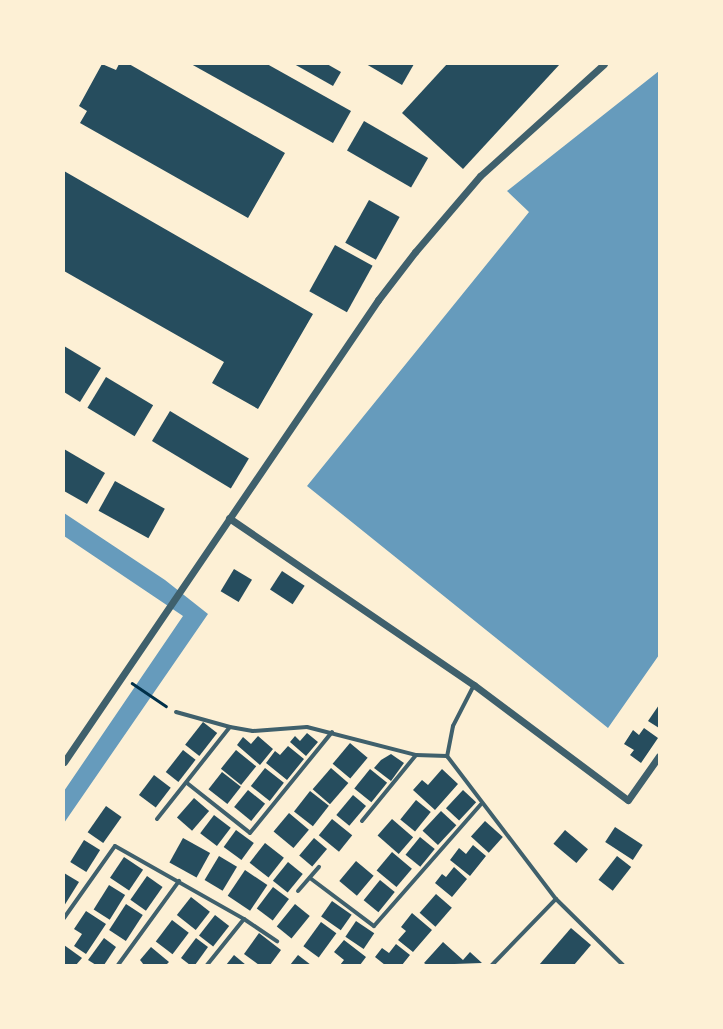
<!DOCTYPE html>
<style>
body{margin:0}
#map{position:relative;width:723px;height:1029px;overflow:hidden;background:#fdf0d5;font-family:"Public Sans",sans-serif}
div>[style]{position:absolute}
[style*='--x']{left:calc(var(--x)*1px);top:calc(var(--y)*1px);width:calc(var(--w)*1px);rotate:calc(var(--a)*1deg)}
.water>*{inset:0;background:#669bbc}
.building>*{inset:0;background:#264d5e;transform-origin:0 0}
.path>*{height:2.5px;margin:-1.25px;padding:0 1.25px;transform-origin:1.25px;border-radius:1.25px;background:#003049}
.minor>*{height:4px;margin:-2px;padding:0 2px;transform-origin:2px;border-radius:2px;background:#3f606c}
.tertiary>*{height:7px;margin:-3.5px;padding:0 3.5px;transform-origin:3.5px;border-radius:3.5px;background:#3f606c}
span{translate:-50% -50%;white-space:nowrap;text-align:center;line-height:1.15;-webkit-text-stroke:3.5px #fdf0d5;paint-order:stroke}
.frame{position:absolute;inset:0;border:65px solid #fdf0d5;pointer-events:none}
</style>
<div id="map">
<div class="water">
<i style="clip-path:polygon(659px 71px,659px 655px,608px 728px,307px 486px,529px 212px,507px 191px)"></i>
<i style="clip-path:polygon(64px 513px,165px 580px,208px 614px,64px 823px,64px 791px,183px 616px,64px 536px)"></i>
</div>
<div class="building">
<i style="clip-path:polygon(102px 64px,116px 70px,119px 64px,129px 64px,285px 153px,248px 218px,80px 123px,87px 111px,79px 106px)"></i>
<i style="clip-path:polygon(191px 64px,267px 64px,351px 111px,333px 143px)"></i>
<i style="clip-path:polygon(294px 64px,327px 64px,341px 72px,333px 86px)"></i>
<i style="clip-path:polygon(366px 64px,414px 64px,402px 85px)"></i>
<i style="clip-path:polygon(447px 64px,560px 64px,463px 169px,402px 113px)"></i>
<i style="left:364px;top:121px;width:74px;height:34px;rotate:30deg"></i>
<i style="clip-path:polygon(64px 171px,313px 314px,258px 409px,212px 383px,224px 362px,64px 271px)"></i>
<i style="left:369px;top:200px;width:35px;height:49px;rotate:29deg"></i>
<i style="left:335px;top:245px;width:43px;height:53px;rotate:29deg"></i>
<i style="clip-path:polygon(64px 346px,101px 368px,80px 402px,64px 392px)"></i>
<i style="left:106px;top:377px;width:55px;height:36px;rotate:31deg"></i>
<i style="left:170px;top:411px;width:92px;height:35px;rotate:31deg"></i>
<i style="clip-path:polygon(64px 449px,105px 473px,87px 504px,64px 491px)"></i>
<i style="left:115px;top:481px;width:57px;height:34px;rotate:29deg"></i>
<i style="left:234px;top:569px;width:21px;height:26px;rotate:31deg"></i>
<i style="left:282px;top:571px;width:27px;height:22px;rotate:33deg"></i>
<i style="clip-path:polygon(659px 705px,659px 728px,648px 721px)"></i>
<i style="left:203px;top:722px;width:18px;height:29px;rotate:38deg"></i>
<i style="clip-path:polygon(644px 728px,658px 738px,641px 763px,630px 755px,634px 750px,624px 744px,633px 730px,639px 735px)"></i>
<i style="clip-path:polygon(307px 733px,318px 742px,306px 756px,290px 742px,295px 736px,300px 741px)"></i>
<i style="clip-path:polygon(258px 736px,273px 749px,260px 765px,237px 745px,243px 737px,251px 744px)"></i>
<i style="left:350px;top:743px;width:23px;height:27px;rotate:40deg"></i>
<i style="clip-path:polygon(288px 746px,304px 759px,287px 780px,266px 763px,275px 751px,280px 755px)"></i>
<i style="left:183px;top:750px;width:16px;height:28px;rotate:38deg"></i>
<i style="left:236px;top:750px;width:26px;height:24px;rotate:39deg"></i>
<i style="clip-path:polygon(391px 754px,404px 763px,391px 781px,374px 768px,381px 760px)"></i>
<i style="left:265px;top:768px;width:24px;height:23px;rotate:38deg"></i>
<i style="left:331px;top:768px;width:23px;height:28px;rotate:41deg"></i>
<i style="left:370px;top:769px;width:22px;height:25px;rotate:39deg"></i>
<i style="clip-path:polygon(442px 769px,458px 784px,435px 810px,413px 790px,422px 780px,428px 785px)"></i>
<i style="left:222px;top:772px;width:24px;height:22px;rotate:38deg"></i>
<i style="left:154px;top:775px;width:21px;height:25px;rotate:37deg"></i>
<i style="left:248px;top:790px;width:22px;height:22px;rotate:39deg"></i>
<i style="left:463px;top:790px;width:18px;height:25px;rotate:43deg"></i>
<i style="left:310px;top:791px;width:24px;height:26px;rotate:38deg"></i>
<i style="left:353px;top:795px;width:17px;height:26px;rotate:40deg"></i>
<i style="left:194px;top:798px;width:20px;height:26px;rotate:41deg"></i>
<i style="left:416px;top:800px;width:19px;height:25px;rotate:39deg"></i>
<i style="left:106px;top:806px;width:19px;height:32px;rotate:35deg"></i>
<i style="left:441px;top:811px;width:21px;height:27px;rotate:43deg"></i>
<i style="left:289px;top:813px;width:26px;height:24px;rotate:40deg"></i>
<i style="left:214px;top:815px;width:21px;height:23px;rotate:37deg"></i>
<i style="left:332px;top:819px;width:26px;height:21px;rotate:39deg"></i>
<i style="left:392px;top:819px;width:28px;height:22px;rotate:41deg"></i>
<i style="left:485px;top:821px;width:24px;height:21px;rotate:42deg"></i>
<i style="left:615px;top:827px;width:33px;height:18px;rotate:33deg"></i>
<i style="left:236px;top:830px;width:22px;height:21px;rotate:36deg"></i>
<i style="left:565px;top:830px;width:30px;height:18px;rotate:40deg"></i>
<i style="left:420px;top:837px;width:19px;height:23px;rotate:39deg"></i>
<i style="left:183px;top:838px;width:31px;height:28px;rotate:29deg"></i>
<i style="left:314px;top:838px;width:17px;height:23px;rotate:40deg"></i>
<i style="left:84px;top:840px;width:19px;height:26px;rotate:32deg"></i>
<i style="left:265px;top:843px;width:24px;height:25px;rotate:38deg"></i>
<i style="clip-path:polygon(473px 845px,486px 856px,470px 876px,450px 860px,459px 848px,466px 854px)"></i>
<i style="left:392px;top:852px;width:26px;height:24px;rotate:40deg"></i>
<i style="left:219px;top:856px;width:21px;height:28px;rotate:31deg"></i>
<i style="left:617px;top:856px;width:18px;height:30px;rotate:38deg"></i>
<i style="left:124px;top:857px;width:23px;height:25px;rotate:34deg"></i>
<i style="left:356px;top:861px;width:23px;height:26px;rotate:40deg"></i>
<i style="left:288px;top:862px;width:19px;height:24px;rotate:39deg"></i>
<i style="clip-path:polygon(454px 867px,467px 879px,452px 897px,435px 883px,442px 874px,446px 877px)"></i>
<i style="left:245px;top:870px;width:27px;height:31px;rotate:34deg"></i>
<i style="clip-path:polygon(64px 873px,79px 882px,64px 906px)"></i>
<i style="left:147px;top:876px;width:19px;height:29px;rotate:35deg"></i>
<i style="left:380px;top:880px;width:19px;height:26px;rotate:39deg"></i>
<i style="left:109px;top:885px;width:19px;height:29px;rotate:32deg"></i>
<i style="left:273px;top:887px;width:20px;height:27px;rotate:37deg"></i>
<i style="left:436px;top:894px;width:21px;height:25px;rotate:41deg"></i>
<i style="left:191px;top:897px;width:24px;height:23px;rotate:38deg"></i>
<i style="left:332px;top:901px;width:24px;height:19px;rotate:35deg"></i>
<i style="left:126px;top:904px;width:20px;height:31px;rotate:33deg"></i>
<i style="left:295px;top:904px;width:19px;height:29px;rotate:39deg"></i>
<i style="clip-path:polygon(86px 911px,106px 924px,86px 954px,74px 946px,82px 934px,74px 929px)"></i>
<i style="clip-path:polygon(412px 913px,432px 930px,413px 952px,398px 940px,406px 931px,401px 927px)"></i>
<i style="left:215px;top:915px;width:18px;height:26px;rotate:38deg"></i>
<i style="left:172px;top:920px;width:21px;height:27px;rotate:37deg"></i>
<i style="left:356px;top:921px;width:22px;height:19px;rotate:34deg"></i>
<i style="left:321px;top:922px;width:19px;height:30px;rotate:36deg"></i>
<i style="clip-path:polygon(571px 928px,591px 945px,574px 965px,539px 965px)"></i>
<i style="clip-path:polygon(259px 933px,281px 950px,270px 965px,259px 965px,244px 954px)"></i>
<i style="clip-path:polygon(104px 938px,116px 947px,104px 965px,96px 965px,88px 960px)"></i>
<i style="clip-path:polygon(196px 938px,208px 947px,195px 965px,190px 965px,181px 958px)"></i>
<i style="clip-path:polygon(344px 940px,366px 957px,360px 965px,340px 965px,344px 960px,334px 952px)"></i>
<i style="clip-path:polygon(443px 942px,463px 960px,470px 952px,482px 963px,427px 965px,424px 963px)"></i>
<i style="clip-path:polygon(396px 944px,410px 955px,402px 965px,385px 965px,375px 957px,382px 948px,389px 953px)"></i>
<i style="clip-path:polygon(64px 945px,82px 958px,76px 965px,64px 965px)"></i>
<i style="clip-path:polygon(151px 947px,169px 962px,166px 965px,144px 965px,140px 960px)"></i>
<i style="clip-path:polygon(234px 955px,246px 965px,226px 965px)"></i>
<i style="clip-path:polygon(298px 955px,311px 965px,290px 965px)"></i>
</div>
<div class="path">
<i style="--x:132;--y:683;--w:41;--a:34.1"></i>
</div>
<div class="minor">
<i style="--x:474;--y:685;--w:46;--a:117.1"></i>
<i style="--x:453;--y:726;--w:31;--a:101"></i>
<i style="--x:447;--y:756;--w:180;--a:52.7"></i>
<i style="--x:556;--y:899;--w:94;--a:44.6"></i>
<i style="--x:176;--y:712;--w:56;--a:15.5"></i>
<i style="--x:230;--y:727;--w:23;--a:10"></i>
<i style="--x:253;--y:731;--w:54;--a:-4.2"></i>
<i style="--x:307;--y:727;--w:113;--a:14.4"></i>
<i style="--x:416;--y:755;--w:31;--a:2"></i>
<i style="--x:187;--y:783;--w:80;--a:38.4"></i>
<i style="--x:250;--y:833;--w:130;--a:-50.9"></i>
<i style="--x:157;--y:819;--w:117;--a:-51.6"></i>
<i style="--x:362;--y:821;--w:85;--a:-50.7"></i>
<i style="--x:310;--y:878;--w:80;--a:36.9"></i>
<i style="--x:374;--y:926;--w:162;--a:-48.7"></i>
<i style="--x:298;--y:891;--w:32;--a:-49"></i>
<i style="--x:64;--y:918;--w:88;--a:-54.7"></i>
<i style="--x:115;--y:846;--w:148;--a:29.5"></i>
<i style="--x:244;--y:919;--w:40;--a:34"></i>
<i style="--x:118;--y:965;--w:104;--a:-54"></i>
<i style="--x:207;--y:965;--w:59;--a:-51.2"></i>
<i style="--x:492;--y:965;--w:92;--a:-45.9"></i>
</div>
<div class="tertiary">
<i style="--x:229;--y:518;--w:297;--a:34.3"></i>
<i style="--x:474;--y:685;--w:192;--a:36.8"></i>
<i style="--x:628;--y:800;--w:54;--a:-54.8"></i>
<i style="--x:64;--y:762;--w:559;--a:-55.8"></i>
<i style="--x:378;--y:300;--w:61;--a:-52.4"></i>
<i style="--x:415;--y:252;--w:100;--a:-49.5"></i>
<i style="--x:480;--y:176;--w:167;--a:-42.1"></i>
</div>
<div class="frame"></div>
</div>
